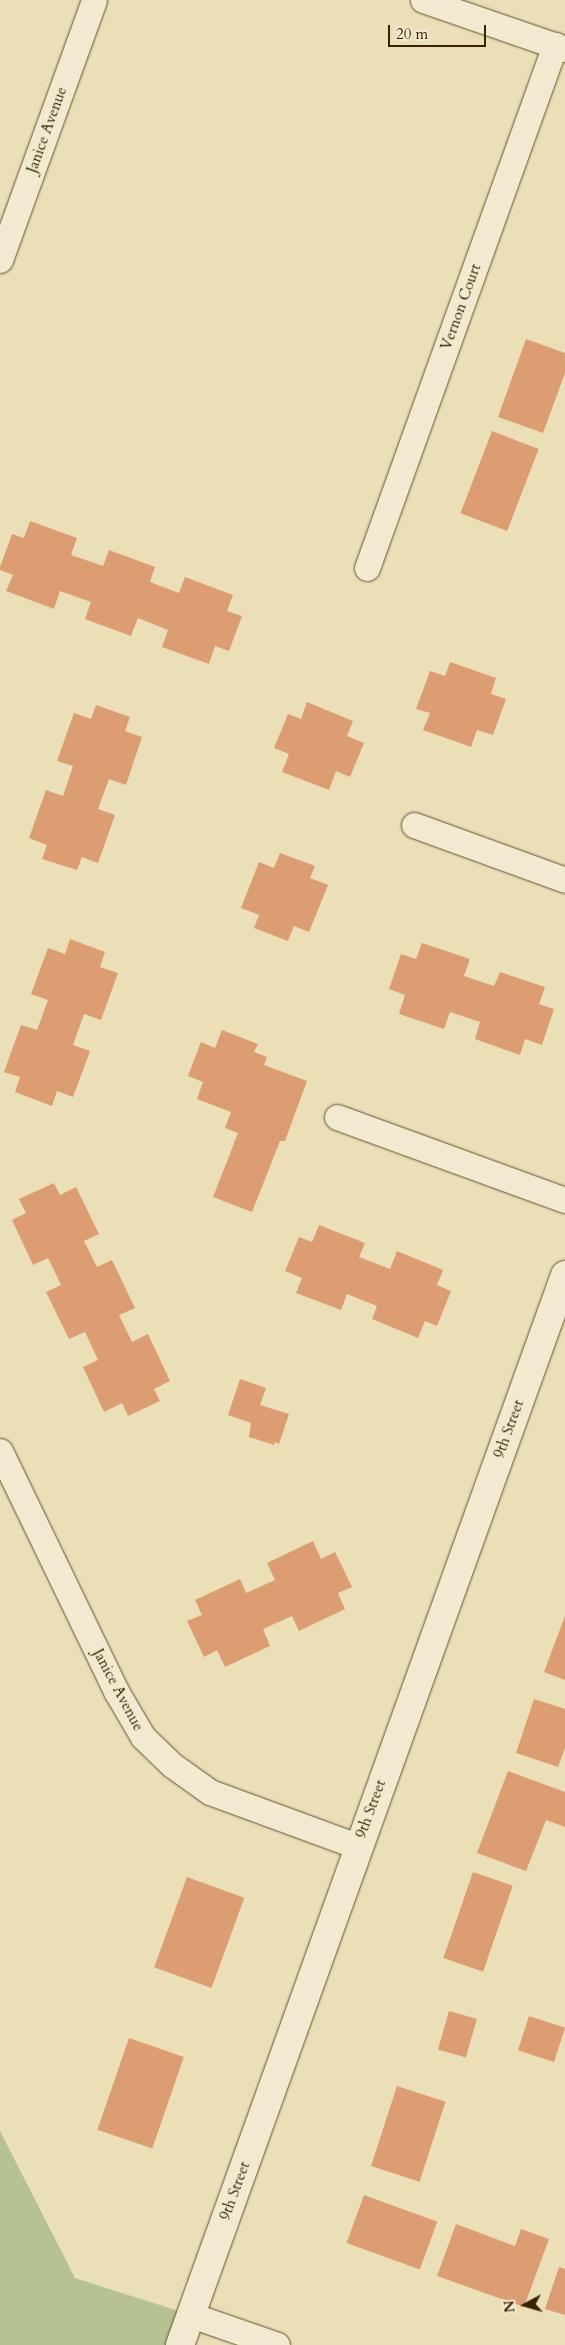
<!DOCTYPE html>
<style>
body{margin:0}
#map{position:relative;width:565px;height:2345px;overflow:hidden;background:#ebdfb7;font-family:Cardo,serif}
div>[style]{position:absolute}
[style*='--x']{left:calc(var(--x)*1px);top:calc(var(--y)*1px);width:calc(var(--w)*1px);rotate:calc(var(--a)*1deg)}
.green>*{inset:0;background:#b6c28f}
.building>*{inset:0;background:#dc9d73;transform-origin:0 0}
.roads{filter:drop-shadow(0 0 1px #65512e) drop-shadow(0 0 1px #65512e)}
.street>*{height:25px;margin:-12.5px;padding:0 12.5px;transform-origin:12.5px;border-radius:12.5px;background:#f2ead0}
.secondary>*{height:28px;margin:-14px;padding:0 14px;transform-origin:14px;border-radius:14px;background:#f2ead0}
span{translate:-50% -50%;white-space:nowrap;text-align:center;line-height:1.15;-webkit-text-stroke:4px #f2ead0;paint-order:stroke}
.street-label{font-size:15px;color:#382200}
.north{position:absolute;left:500px;top:2280px;width:50px;height:50px;-webkit-text-stroke:4px #f2ead0;paint-order:stroke;rotate:264deg;font-size:14px;font-weight:700;line-height:20px;text-align:center;color:#382200}
.north::after{content:'';display:block;margin:auto;width:18px;height:22px;background:#382200;clip-path:polygon(50% 0,100% 100%,50% 72%,0 100%)}
.scale{position:absolute;left:388px;top:25px;width:98px;height:22px;box-sizing:border-box;border:2px solid #382200;border-top:0;padding-left:6px;font-size:15px;line-height:18px;white-space:nowrap;color:#382200;-webkit-text-stroke:4px #f2ead0;paint-order:stroke}
</style>
<div id="map">
<div class="green">
<i style="clip-path:polygon(0 2131px,75px 2278px,191px 2315px,180px 2345px,0 2345px)"></i>
</div>
<div class="building">
<i style="clip-path:polygon(526px 339px,565px 353px,565px 373px,543px 433px,498px 417px)"></i>
<i style="left:492px;top:431px;width:50px;height:88px;rotate:21deg"></i>
<i style="clip-path:polygon(30px 521px,77px 538px,71px 555px,103px 566px,109px 550px,155px 567px,150px 582px,179px 593px,185px 577px,233px 595px,227px 611px,242px 616px,229px 651px,215px 646px,209px 664px,162px 647px,168px 630px,138px 618px,131px 636px,85px 619px,91px 602px,60px 591px,54px 609px,6px 591px,13px 575px,0 570px,0 567px,12px 534px,24px 538px)"></i>
<i style="clip-path:polygon(450px 662px,496px 678px,491px 694px,506px 699px,493px 735px,477px 730px,471px 747px,423px 730px,430px 713px,416px 709px,430px 671px,445px 676px)"></i>
<i style="clip-path:polygon(307px 702px,353px 721px,347px 736px,364px 743px,350px 777px,336px 771px,329px 790px,282px 772px,289px 754px,274px 748px,288px 714px,301px 719px)"></i>
<i style="clip-path:polygon(96px 705px,130px 717px,125px 731px,142px 737px,126px 785px,109px 779px,98px 809px,115px 815px,98px 863px,82px 857px,77px 870px,42px 859px,47px 845px,29px 838px,46px 790px,63px 796px,73px 766px,57px 761px,74px 713px,91px 719px)"></i>
<i style="clip-path:polygon(280px 853px,315px 866px,310px 878px,328px 885px,309px 932px,294px 926px,288px 941px,254px 928px,259px 915px,241px 908px,259px 862px,274px 868px)"></i>
<i style="clip-path:polygon(70px 939px,105px 952px,100px 967px,118px 973px,101px 1020px,84px 1014px,73px 1045px,90px 1051px,73px 1097px,57px 1091px,52px 1106px,15px 1092px,20px 1077px,4px 1072px,21px 1025px,37px 1030px,48px 1000px,31px 994px,48px 948px,65px 954px)"></i>
<i style="clip-path:polygon(422px 943px,470px 959px,464px 976px,494px 986px,500px 972px,545px 987px,539px 1004px,554px 1009px,542px 1045px,525px 1039px,520px 1055px,475px 1039px,480px 1022px,450px 1012px,444px 1029px,399px 1014px,405px 995px,389px 989px,401px 954px,416px 959px)"></i>
<i style="clip-path:polygon(222px 1030px,258px 1044px,254px 1052px,267px 1057px,264px 1065px,307px 1081px,285px 1141px,280px 1141px,252px 1212px,213px 1197px,238px 1133px,225px 1128px,231px 1112px,197px 1099px,203px 1082px,188px 1076px,201px 1042px,215px 1048px)"></i>
<i style="clip-path:polygon(54px 1183px,60px 1195px,76px 1187px,99px 1234px,84px 1241px,97px 1267px,112px 1260px,135px 1308px,119px 1315px,132px 1342px,148px 1334px,170px 1381px,154px 1389px,160px 1401px,128px 1416px,122px 1403px,104px 1412px,83px 1367px,98px 1360px,85px 1332px,69px 1339px,46px 1292px,61px 1285px,48px 1258px,33px 1265px,12px 1220px,26px 1213px,19px 1199px)"></i>
<i style="clip-path:polygon(319px 1225px,365px 1243px,359px 1257px,390px 1269px,397px 1251px,443px 1270px,437px 1285px,451px 1291px,437px 1326px,425px 1321px,418px 1338px,372px 1319px,377px 1306px,347px 1294px,341px 1310px,296px 1293px,302px 1278px,285px 1271px,299px 1237px,312px 1242px)"></i>
<i style="clip-path:polygon(240px 1379px,266px 1388px,260px 1405px,289px 1414px,279px 1444px,275px 1442px,274px 1445px,249px 1437px,251px 1423px,228px 1415px)"></i>
<i style="clip-path:polygon(313px 1541px,321px 1559px,335px 1552px,352px 1587px,338px 1593px,345px 1609px,299px 1631px,292px 1616px,263px 1629px,270px 1646px,225px 1667px,217px 1650px,204px 1657px,187px 1621px,202px 1615px,195px 1600px,240px 1579px,246px 1593px,275px 1580px,267px 1563px)"></i>
<i style="clip-path:polygon(565px 1616px,565px 1680px,544px 1672px)"></i>
<i style="clip-path:polygon(534px 1699px,565px 1709px,565px 1748px,558px 1767px,516px 1753px)"></i>
<i style="clip-path:polygon(508px 1771px,565px 1792px,565px 1827px,546px 1820px,526px 1871px,477px 1853px)"></i>
<i style="left:473px;top:1872px;width:42px;height:91px;rotate:19deg"></i>
<i style="left:187px;top:1877px;width:61px;height:96px;rotate:20deg"></i>
<i style="left:449px;top:2011px;width:29px;height:40px;rotate:16deg"></i>
<i style="left:529px;top:2016px;width:38px;height:36px;rotate:18deg"></i>
<i style="left:129px;top:2038px;width:58px;height:97px;rotate:19deg"></i>
<i style="left:397px;top:2086px;width:51px;height:84px;rotate:18deg"></i>
<i style="left:364px;top:2195px;width:78px;height:51px;rotate:20deg"></i>
<i style="clip-path:polygon(456px 2224px,515px 2246px,521px 2229px,549px 2239px,524px 2307px,437px 2276px)"></i>
<i style="clip-path:polygon(559px 2267px,565px 2269px,565px 2315px,545px 2309px)"></i>
</div>
<div class="roads">
<div class="street">
<i style="--x:423;--y:0;--w:150;--a:19"></i>
<i style="--x:0;--y:260;--w:276;--a:-70.1"></i>
<i style="--x:367;--y:568;--w:556;--a:-70.23"></i>
<i style="--x:414;--y:825;--w:161;--a:20"></i>
<i style="--x:337;--y:1117;--w:243;--a:20"></i>
<i style="--x:0;--y:1451;--w:267;--a:64.2"></i>
<i style="--x:116;--y:1691;--w:53;--a:59.6"></i>
<i style="--x:143;--y:1737;--w:40;--a:44"></i>
<i style="--x:172;--y:1765;--w:47;--a:35.4"></i>
<i style="--x:210;--y:1792;--w:157;--a:20.2"></i>
<i style="--x:191;--y:2315;--w:91;--a:19.2"></i>
</div>
<div class="secondary">
<i style="--x:180;--y:2345;--w:1137;--a:-70.21"></i>
</div>
</div>
<div class="street-label">
<span style="left:47px;top:130px;rotate:-70deg">Janice Avenue</span>
<span style="left:461px;top:307px;rotate:-70deg">Vernon Court</span>
<span style="left:509px;top:1429px;rotate:-70deg">9th Street</span>
<span style="left:118px;top:1690px;rotate:62deg">Janice Avenue</span>
<span style="left:371px;top:1809px;rotate:-70deg">9th Street</span>
<span style="left:235px;top:2191px;rotate:-70deg">9th Street</span>
</div>
<div class="north">N</div>
<div class="scale">20 m</div>
</div>
